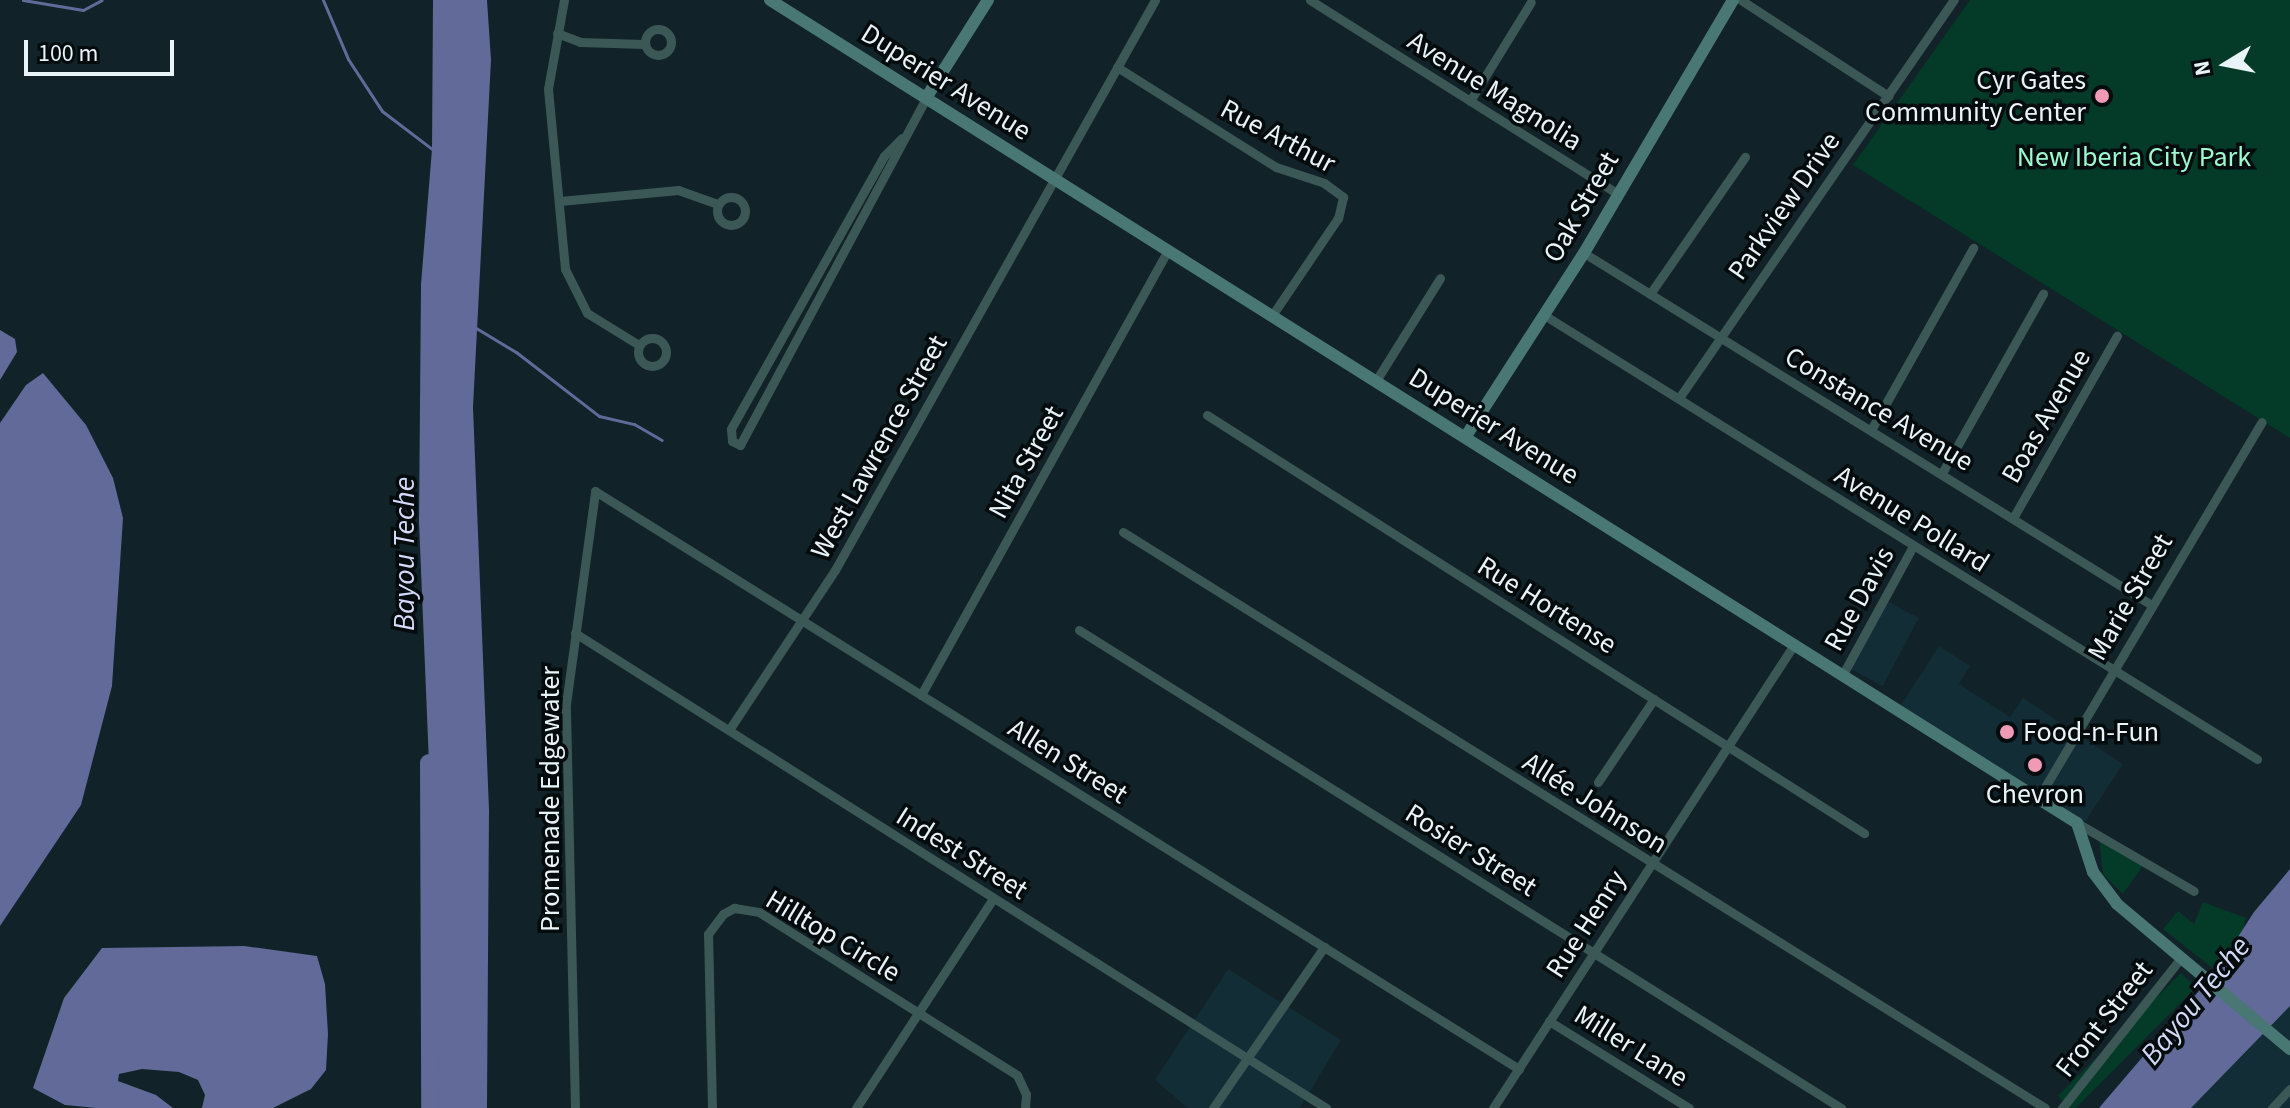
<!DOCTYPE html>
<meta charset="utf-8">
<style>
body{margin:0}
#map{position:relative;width:2290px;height:1108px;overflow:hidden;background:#112228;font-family:"Source Sans 3",sans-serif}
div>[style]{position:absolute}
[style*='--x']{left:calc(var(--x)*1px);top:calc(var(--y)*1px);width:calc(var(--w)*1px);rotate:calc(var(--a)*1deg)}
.built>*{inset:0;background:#122d35;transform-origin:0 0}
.green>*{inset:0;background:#043a28;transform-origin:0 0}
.water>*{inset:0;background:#616a98}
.stream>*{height:3px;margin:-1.5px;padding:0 1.5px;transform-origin:1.5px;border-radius:1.5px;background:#616a98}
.river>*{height:18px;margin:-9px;padding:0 9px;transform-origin:9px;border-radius:9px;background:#616a98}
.street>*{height:9px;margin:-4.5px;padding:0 4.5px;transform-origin:4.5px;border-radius:4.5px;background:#3b5756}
.street>.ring{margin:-4.5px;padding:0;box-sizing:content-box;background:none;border:9px solid #3b5756;border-radius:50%}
.secondary>*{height:12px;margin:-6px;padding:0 6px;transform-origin:6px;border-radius:6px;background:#497774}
.dots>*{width:22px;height:22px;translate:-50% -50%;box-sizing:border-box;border:4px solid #040b0d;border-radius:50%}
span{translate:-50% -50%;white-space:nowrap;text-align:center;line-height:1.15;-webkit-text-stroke:7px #040b0d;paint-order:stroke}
.poi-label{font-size:28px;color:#e9f4f8}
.right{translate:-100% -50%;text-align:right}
.left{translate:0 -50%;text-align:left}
.street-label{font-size:28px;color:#e9f4f8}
.park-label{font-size:28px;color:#9ef8d0}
.water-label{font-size:30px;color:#d3daf8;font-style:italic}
.north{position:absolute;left:2186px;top:24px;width:80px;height:80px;-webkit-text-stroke:6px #040b0d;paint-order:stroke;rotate:260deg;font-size:22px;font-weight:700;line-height:32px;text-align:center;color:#e9f4f8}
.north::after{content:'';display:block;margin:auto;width:28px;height:36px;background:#e9f4f8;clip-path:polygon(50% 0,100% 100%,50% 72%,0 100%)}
.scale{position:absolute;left:24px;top:40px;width:150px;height:36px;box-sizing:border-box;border:4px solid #e9f4f8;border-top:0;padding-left:10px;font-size:24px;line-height:28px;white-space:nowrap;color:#e9f4f8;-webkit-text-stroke:6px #040b0d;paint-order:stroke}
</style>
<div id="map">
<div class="built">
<i style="left:1887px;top:601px;width:36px;height:77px;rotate:28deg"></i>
<i style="clip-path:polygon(1939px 646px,1970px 666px,1959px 684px,2010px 717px,2023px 698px,2123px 764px,2083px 825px,1901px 705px)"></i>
<i style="clip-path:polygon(1228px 969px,1341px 1040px,1300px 1108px,1188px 1108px,1155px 1080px)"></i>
<i style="clip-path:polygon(2290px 987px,2290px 1108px,2178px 1108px)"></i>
</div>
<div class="green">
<i style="clip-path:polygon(1970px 0,2290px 0,2290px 438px,1853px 165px)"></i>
<i style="clip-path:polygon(2099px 838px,2144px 864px,2123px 894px,2103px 874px)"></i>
<i style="clip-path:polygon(2203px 902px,2246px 918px,2242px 935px,2216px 971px,2163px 929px,2178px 911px,2194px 924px)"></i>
<i style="left:2181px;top:973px;width:21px;height:174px;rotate:45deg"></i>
</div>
<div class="water">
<i style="clip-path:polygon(433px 0,487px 0,491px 60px,473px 407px,489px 810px,487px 1108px,434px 1108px,436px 933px,419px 522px,421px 284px,432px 149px)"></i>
<i style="clip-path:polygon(0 330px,15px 339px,17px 352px,0 380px)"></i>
<i style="clip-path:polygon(43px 373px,86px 425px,113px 478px,123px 518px,112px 686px,81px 805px,0 926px,0 423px,26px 385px)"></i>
<i style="clip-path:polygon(2290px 869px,2290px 1006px,2191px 1108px,2099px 1108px,2216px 971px,2254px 912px)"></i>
<i style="clip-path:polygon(244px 946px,317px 956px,325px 984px,328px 1034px,326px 1070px,311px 1089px,273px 1108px,202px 1108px,205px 1095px,198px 1080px,179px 1072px,142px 1069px,119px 1074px,118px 1081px,156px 1095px,173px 1108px,96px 1108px,65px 1105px,33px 1088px,64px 998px,102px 948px)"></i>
</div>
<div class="stream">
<i style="--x:23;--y:0;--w:61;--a:9.5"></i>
<i style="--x:83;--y:10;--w:21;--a:-28"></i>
<i style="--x:323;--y:0;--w:64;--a:67"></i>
<i style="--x:348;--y:59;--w:62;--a:56.8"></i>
<i style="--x:382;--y:111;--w:63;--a:37.2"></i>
<i style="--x:476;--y:328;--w:47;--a:31"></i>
<i style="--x:516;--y:352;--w:105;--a:37.6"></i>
<i style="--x:599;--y:416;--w:36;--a:13"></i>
<i style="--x:634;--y:424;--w:32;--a:30"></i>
</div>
<div class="river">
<i style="--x:429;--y:763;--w:345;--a:89.8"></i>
</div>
<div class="street">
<i style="--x:564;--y:0;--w:90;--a:100.2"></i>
<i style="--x:548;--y:89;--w:181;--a:84.6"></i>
<i style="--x:565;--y:269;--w:49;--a:63.4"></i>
<i style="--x:587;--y:313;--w:61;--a:31.6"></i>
<i style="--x:1310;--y:0;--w:362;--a:32.2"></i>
<i style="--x:1741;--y:0;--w:176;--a:33.1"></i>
<i class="ring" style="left:645px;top:29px;width:17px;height:17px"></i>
<i style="--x:557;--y:33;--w:25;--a:21"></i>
<i style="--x:580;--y:42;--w:64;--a:1.8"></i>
<i style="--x:1117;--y:67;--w:188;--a:32.2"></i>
<i style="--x:1276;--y:167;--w:51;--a:18.4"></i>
<i style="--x:1324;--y:183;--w:24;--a:36"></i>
<i style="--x:1343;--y:197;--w:22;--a:103"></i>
<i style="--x:1338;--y:218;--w:116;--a:124.1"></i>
<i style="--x:1470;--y:101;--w:116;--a:-58.4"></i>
<i style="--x:902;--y:138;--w:25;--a:135"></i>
<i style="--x:884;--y:156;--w:313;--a:119.3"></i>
<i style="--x:731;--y:429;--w:12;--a:85"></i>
<i style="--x:732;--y:441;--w:9;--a:27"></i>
<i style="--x:740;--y:445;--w:394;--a:-61.8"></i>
<i class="ring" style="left:717px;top:197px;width:19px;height:19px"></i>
<i style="--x:560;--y:201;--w:119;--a:-5.3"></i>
<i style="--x:678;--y:190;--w:42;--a:19.3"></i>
<i style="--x:1584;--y:253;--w:666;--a:31.8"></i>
<i style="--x:1650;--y:294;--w:167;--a:-55.3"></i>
<i style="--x:1544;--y:315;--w:840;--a:31.91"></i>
<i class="ring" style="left:638px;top:338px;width:19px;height:19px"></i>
<i style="--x:1377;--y:379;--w:119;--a:-58"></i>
<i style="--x:1679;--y:398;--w:484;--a:-55.4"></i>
<i style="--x:1207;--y:415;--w:779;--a:32.47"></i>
<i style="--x:1871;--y:430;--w:209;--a:-60.7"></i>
<i style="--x:1942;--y:473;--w:206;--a:-60.6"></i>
<i style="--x:2013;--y:518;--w:210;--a:-60.3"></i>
<i style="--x:1123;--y:532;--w:1087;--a:31.99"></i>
<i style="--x:1079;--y:630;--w:900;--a:32.1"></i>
<i style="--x:575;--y:633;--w:889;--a:32.31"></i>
<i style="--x:1843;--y:674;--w:146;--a:-61.3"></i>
<i style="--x:921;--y:695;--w:509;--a:-60.97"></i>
<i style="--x:729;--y:730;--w:192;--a:-56.5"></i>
<i style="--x:835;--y:570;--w:654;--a:-60.69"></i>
<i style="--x:1598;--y:782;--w:100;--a:-56"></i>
<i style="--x:2039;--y:797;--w:436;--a:-59.3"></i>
<i style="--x:2077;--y:823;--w:135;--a:30.2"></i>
<i style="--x:1549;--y:1021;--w:165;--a:31.9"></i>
<i style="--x:575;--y:1108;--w:404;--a:-91.3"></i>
<i style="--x:566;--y:704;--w:215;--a:-82.2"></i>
<i style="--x:595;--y:491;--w:1090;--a:32.03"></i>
<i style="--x:712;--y:1108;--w:174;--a:-91.3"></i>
<i style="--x:708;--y:934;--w:25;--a:-53"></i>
<i style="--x:723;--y:914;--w:13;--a:-29"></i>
<i style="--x:734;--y:908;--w:25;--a:9"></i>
<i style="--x:759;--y:912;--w:305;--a:32.3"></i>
<i style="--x:1017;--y:1075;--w:21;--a:65"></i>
<i style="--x:1026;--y:1094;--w:14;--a:94"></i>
<i style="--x:856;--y:1108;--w:250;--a:-56.8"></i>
<i style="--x:1213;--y:1108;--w:196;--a:-55.4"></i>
<i style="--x:1493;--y:1108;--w:554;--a:-57"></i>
<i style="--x:2062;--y:1108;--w:191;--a:-51.6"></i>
<i style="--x:2272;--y:1108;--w:26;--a:-47"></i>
</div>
<div class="secondary">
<i style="--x:770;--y:0;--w:1545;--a:32.2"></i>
<i style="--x:2077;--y:823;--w:52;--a:71.9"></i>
<i style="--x:2093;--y:872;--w:40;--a:53"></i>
<i style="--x:2117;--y:904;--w:226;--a:40"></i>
<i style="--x:926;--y:98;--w:116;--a:-57.7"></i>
<i style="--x:1466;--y:436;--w:218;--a:-57.2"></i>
<i style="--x:1584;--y:253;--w:294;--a:-59.5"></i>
</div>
<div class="dots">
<i style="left:2102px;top:96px;background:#f09ab5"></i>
<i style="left:2007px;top:732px;background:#f09ab5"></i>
<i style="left:2035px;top:765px;background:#f09ab5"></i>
</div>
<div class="poi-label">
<span class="right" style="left:2086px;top:96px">Cyr Gates<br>Community Center</span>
<span class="left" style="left:2023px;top:732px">Food-n-Fun</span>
<span style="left:2035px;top:794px">Chevron</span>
</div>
<div class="street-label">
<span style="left:946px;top:82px;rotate:32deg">Duperier Avenue</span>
<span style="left:1495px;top:91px;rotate:32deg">Avenue Magnolia</span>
<span style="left:1278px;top:136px;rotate:28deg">Rue Arthur</span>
<span style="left:1784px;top:206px;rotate:-55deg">Parkview Drive</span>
<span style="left:1581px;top:207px;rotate:-60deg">Oak Street</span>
<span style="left:1879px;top:409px;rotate:31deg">Constance Avenue</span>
<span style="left:2046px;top:416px;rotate:-60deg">Boas Avenue</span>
<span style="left:1494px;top:426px;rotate:32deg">Duperier Avenue</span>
<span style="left:879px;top:447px;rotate:-61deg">West Lawrence Street</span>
<span style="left:1026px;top:462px;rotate:-61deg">Nita Street</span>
<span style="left:1912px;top:519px;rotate:32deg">Avenue Pollard</span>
<span style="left:2130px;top:597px;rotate:-60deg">Marie Street</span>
<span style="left:1859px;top:599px;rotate:-61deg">Rue Davis</span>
<span style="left:1547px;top:605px;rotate:32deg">Rue Hortense</span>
<span style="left:1068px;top:761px;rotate:32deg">Allen Street</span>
<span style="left:550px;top:799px;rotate:-90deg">Promenade Edgewater</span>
<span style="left:1595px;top:803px;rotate:32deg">Allée Johnson</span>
<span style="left:1471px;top:850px;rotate:32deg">Rosier Street</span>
<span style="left:962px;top:853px;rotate:32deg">Indest Street</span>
<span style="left:1586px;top:924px;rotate:-57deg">Rue Henry</span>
<span style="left:833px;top:936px;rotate:31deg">Hilltop Circle</span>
<span style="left:2104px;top:1019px;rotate:-52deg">Front Street</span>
<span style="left:1631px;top:1046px;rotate:32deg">Miller Lane</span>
</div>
<div class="park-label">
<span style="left:2134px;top:157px">New Iberia City Park</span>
</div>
<div class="water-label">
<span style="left:405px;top:554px;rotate:-90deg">Bayou Teche</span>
<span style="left:2196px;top:1001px;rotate:-51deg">Bayou Teche</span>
</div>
<div class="north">N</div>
<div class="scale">100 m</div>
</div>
